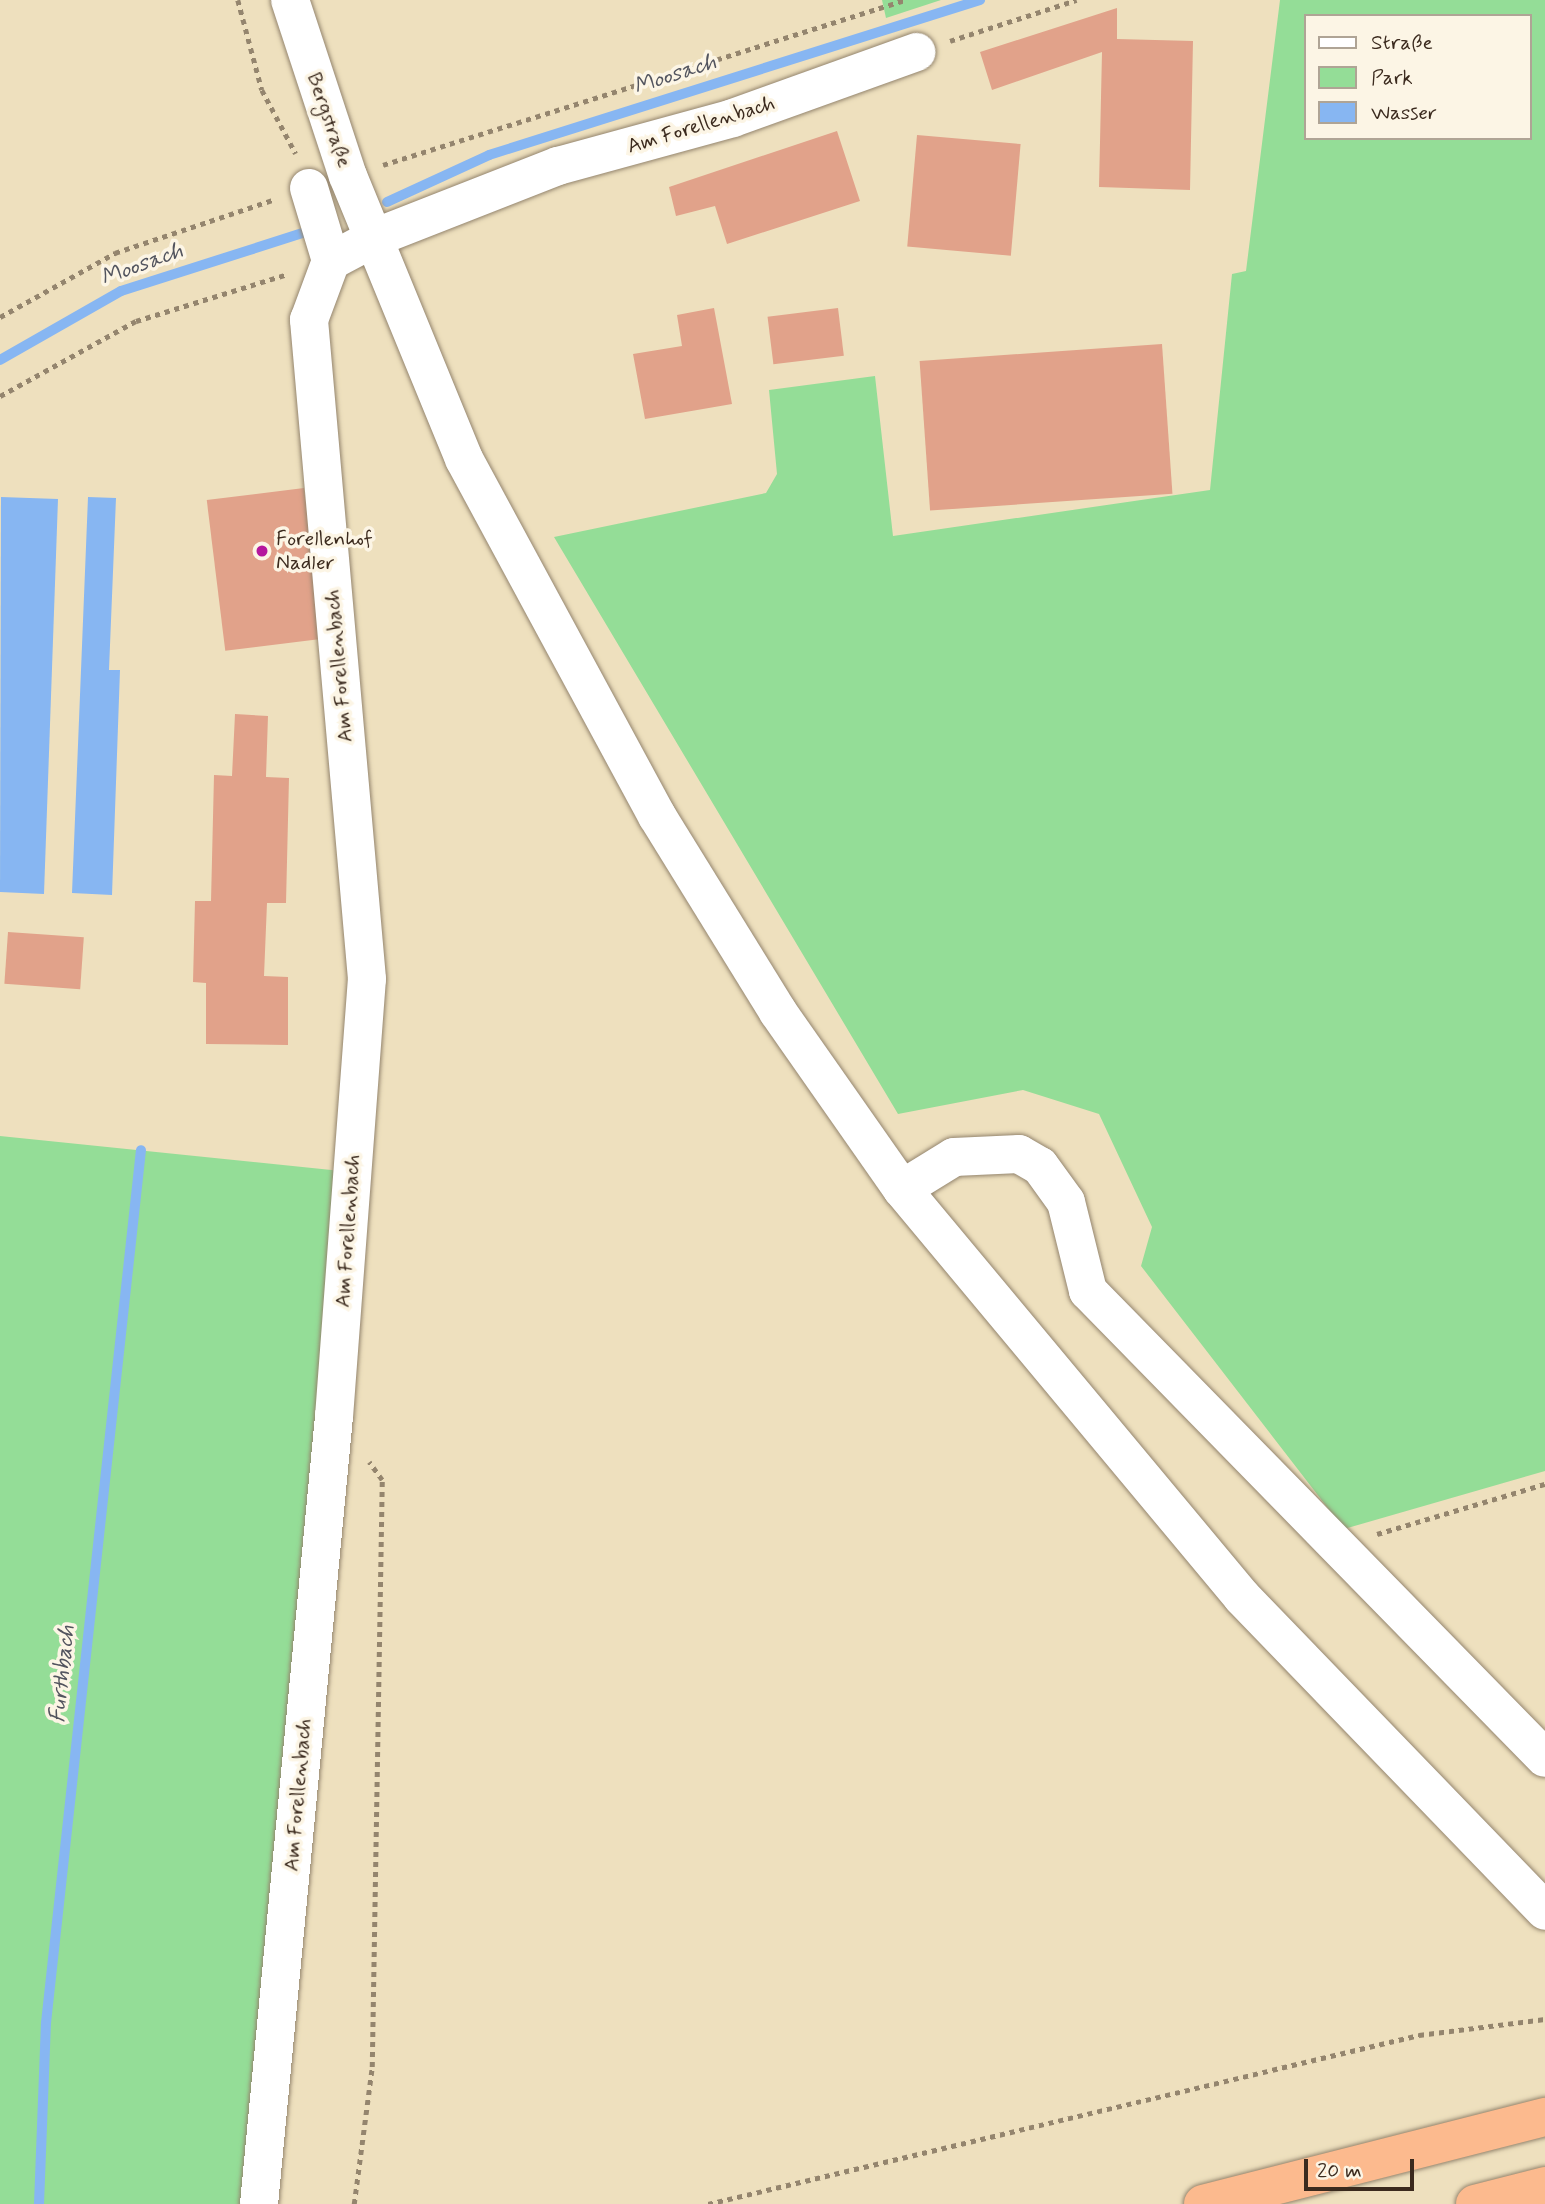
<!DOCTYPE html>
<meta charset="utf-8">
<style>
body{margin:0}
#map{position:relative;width:1545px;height:2204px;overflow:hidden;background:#eee0be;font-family:Mynerve,sans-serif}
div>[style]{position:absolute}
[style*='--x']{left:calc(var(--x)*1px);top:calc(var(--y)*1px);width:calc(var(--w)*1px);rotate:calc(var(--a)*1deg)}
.green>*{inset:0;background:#94dd97}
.water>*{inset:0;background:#87b6f2}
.stream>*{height:10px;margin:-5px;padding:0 5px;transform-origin:5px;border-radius:5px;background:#87b6f2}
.building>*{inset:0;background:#e1a28a;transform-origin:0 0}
.path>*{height:4.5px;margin-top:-2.25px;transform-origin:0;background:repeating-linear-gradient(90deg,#94856e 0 5px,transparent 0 10px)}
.roads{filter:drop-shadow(0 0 2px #94856e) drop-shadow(0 0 2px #94856e)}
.minor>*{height:38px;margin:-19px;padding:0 19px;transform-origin:19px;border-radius:19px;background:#fff}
.highway>*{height:38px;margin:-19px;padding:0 19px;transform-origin:19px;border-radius:19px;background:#fcba8e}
.dots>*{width:19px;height:19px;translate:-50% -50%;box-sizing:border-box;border:4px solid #fcf5e5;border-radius:50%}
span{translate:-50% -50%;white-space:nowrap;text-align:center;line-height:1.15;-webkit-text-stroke:7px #fcf5e5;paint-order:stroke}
.street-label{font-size:21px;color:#3b2a1e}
.poi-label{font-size:21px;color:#3b2a1e}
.left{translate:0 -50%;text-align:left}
.water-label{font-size:23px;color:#52545e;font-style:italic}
.legend{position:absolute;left:1304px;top:14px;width:228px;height:126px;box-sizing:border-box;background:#fcf5e5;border:2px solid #afa495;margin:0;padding:9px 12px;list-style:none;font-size:21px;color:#3b2a1e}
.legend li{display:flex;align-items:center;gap:14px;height:35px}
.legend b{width:35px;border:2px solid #afa495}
.scale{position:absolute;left:1304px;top:2159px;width:110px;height:32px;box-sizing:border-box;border:4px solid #3b2a1e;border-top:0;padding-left:9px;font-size:21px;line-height:24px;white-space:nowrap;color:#3b2a1e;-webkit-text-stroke:5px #fcf5e5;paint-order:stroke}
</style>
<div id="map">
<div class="green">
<i style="clip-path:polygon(882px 0,941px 0,886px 18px)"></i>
<i style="clip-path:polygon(evenodd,1280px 0,1545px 0,1545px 1471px,1344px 1529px,1141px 1266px,1152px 1227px,1099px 1114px,1023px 1090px,898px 1114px,554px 537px,766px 493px,777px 474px,769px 390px,875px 376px,893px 536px,1210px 490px,1232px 274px,1246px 271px,1280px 0,1305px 16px,1529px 16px,1529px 138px,1305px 138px,1305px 16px)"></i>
<i style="clip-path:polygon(0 1136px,341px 1171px,245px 2204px,0 2204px)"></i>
</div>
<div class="water">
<i style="clip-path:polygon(1px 497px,58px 499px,44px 894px,0 892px)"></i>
<i style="clip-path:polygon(88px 497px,116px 498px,109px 670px,120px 670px,112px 895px,72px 893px)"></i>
</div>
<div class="stream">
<i style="--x:387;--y:202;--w:112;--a:-24.7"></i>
<i style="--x:489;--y:155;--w:515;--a:-17.52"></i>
<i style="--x:0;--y:360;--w:139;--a:-29.7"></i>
<i style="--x:121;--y:291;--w:197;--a:-17.7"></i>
<i style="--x:39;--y:2204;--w:181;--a:-87.8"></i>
<i style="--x:46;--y:2023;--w:878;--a:-83.79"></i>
</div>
<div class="building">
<i style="clip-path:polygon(1117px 8px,1117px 39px,1193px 41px,1190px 190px,1099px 187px,1102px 52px,992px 90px,980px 52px)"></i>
<i style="clip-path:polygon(837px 131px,860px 201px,727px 244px,715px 206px,676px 216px,669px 187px)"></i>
<i style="left:917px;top:135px;width:104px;height:112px;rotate:5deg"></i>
<i style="clip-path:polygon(714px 308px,732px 404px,645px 419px,633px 354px,682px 346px,677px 315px)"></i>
<i style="left:838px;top:308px;width:48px;height:71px;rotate:83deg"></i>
<i style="left:1162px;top:344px;width:150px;height:243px;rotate:86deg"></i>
<i style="left:304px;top:488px;width:152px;height:98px;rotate:83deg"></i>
<i style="clip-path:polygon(235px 714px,268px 716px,266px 777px,289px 778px,286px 903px,267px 903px,264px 976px,288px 977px,288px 1045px,206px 1044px,206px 983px,193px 982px,195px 901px,211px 901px,214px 775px,232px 776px)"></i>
<i style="left:8px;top:932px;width:76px;height:52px;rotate:4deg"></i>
</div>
<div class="path">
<i style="--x:238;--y:0;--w:93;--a:75.1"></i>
<i style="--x:262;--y:90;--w:72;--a:62"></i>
<i style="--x:950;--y:41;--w:133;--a:-18"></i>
<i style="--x:383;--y:165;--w:547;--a:-17.54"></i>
<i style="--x:0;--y:317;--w:132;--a:-29.1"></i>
<i style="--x:115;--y:253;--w:169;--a:-18.6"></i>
<i style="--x:0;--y:396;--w:155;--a:-28.9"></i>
<i style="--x:136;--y:321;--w:156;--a:-17.2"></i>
<i style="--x:1377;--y:1534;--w:175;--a:-16.6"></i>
<i style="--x:354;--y:2204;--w:138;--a:-82.5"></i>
<i style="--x:372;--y:2067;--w:587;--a:-89.02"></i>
<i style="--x:382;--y:1480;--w:22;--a:-126"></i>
<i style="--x:708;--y:2204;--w:731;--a:-13.37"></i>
<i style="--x:1419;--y:2035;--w:127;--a:-7.2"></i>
</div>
<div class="roads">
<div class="minor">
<i style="--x:290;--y:0;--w:185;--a:71.8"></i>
<i style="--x:348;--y:176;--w:306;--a:67.7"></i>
<i style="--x:464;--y:459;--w:406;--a:61.6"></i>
<i style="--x:657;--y:816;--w:230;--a:58.3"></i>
<i style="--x:778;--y:1012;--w:216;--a:55"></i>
<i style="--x:902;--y:1189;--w:531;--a:50.19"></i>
<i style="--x:1242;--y:1597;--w:436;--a:46"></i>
<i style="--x:309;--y:188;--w:76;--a:73.2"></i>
<i style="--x:902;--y:1189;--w:61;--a:-31.6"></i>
<i style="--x:954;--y:1157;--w:65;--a:-2.6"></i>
<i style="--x:1019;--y:1154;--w:24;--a:30"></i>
<i style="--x:1040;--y:1166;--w:44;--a:54.2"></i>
<i style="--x:1066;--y:1202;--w:92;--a:76.1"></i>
<i style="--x:1088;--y:1291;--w:653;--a:45.62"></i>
<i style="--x:259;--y:2204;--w:791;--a:-84.56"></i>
<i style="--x:334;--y:1417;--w:439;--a:-85.7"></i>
<i style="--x:367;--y:979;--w:662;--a:-95.03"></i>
<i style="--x:309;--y:320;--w:63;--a:-69.6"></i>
<i style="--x:331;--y:261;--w:49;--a:-28.1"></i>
<i style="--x:374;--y:238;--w:198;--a:-21.4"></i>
<i style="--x:558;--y:166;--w:181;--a:-15.3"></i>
<i style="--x:733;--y:118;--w:195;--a:-19.8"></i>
</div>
<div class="highway">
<i style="--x:1203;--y:2204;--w:353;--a:-14.3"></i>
<i style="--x:1475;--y:2204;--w:72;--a:-14.4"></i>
</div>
</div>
<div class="dots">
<i style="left:262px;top:551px;background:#b5179e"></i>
</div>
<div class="street-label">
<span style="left:329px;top:120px;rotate:71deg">Bergstraße</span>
<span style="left:701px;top:125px;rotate:-17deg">Am Forellenbach</span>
<span style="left:339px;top:666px;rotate:-95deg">Am Forellenbach</span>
<span style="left:348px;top:1231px;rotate:-86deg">Am Forellenbach</span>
<span style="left:298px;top:1795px;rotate:-85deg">Am Forellenbach</span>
</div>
<div class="poi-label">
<span class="left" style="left:276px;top:551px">Forellenhof<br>Nadler</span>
</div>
<div class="water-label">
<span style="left:675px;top:75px;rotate:-18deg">Moosach</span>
<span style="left:142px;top:265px;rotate:-20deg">Moosach</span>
<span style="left:63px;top:1674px;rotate:-84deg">Furthbach</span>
</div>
<ul class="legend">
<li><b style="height:9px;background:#fff"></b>Straße</li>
<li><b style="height:19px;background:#94dd97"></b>Park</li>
<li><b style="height:19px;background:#87b6f2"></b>Wasser</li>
</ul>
<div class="scale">20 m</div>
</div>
